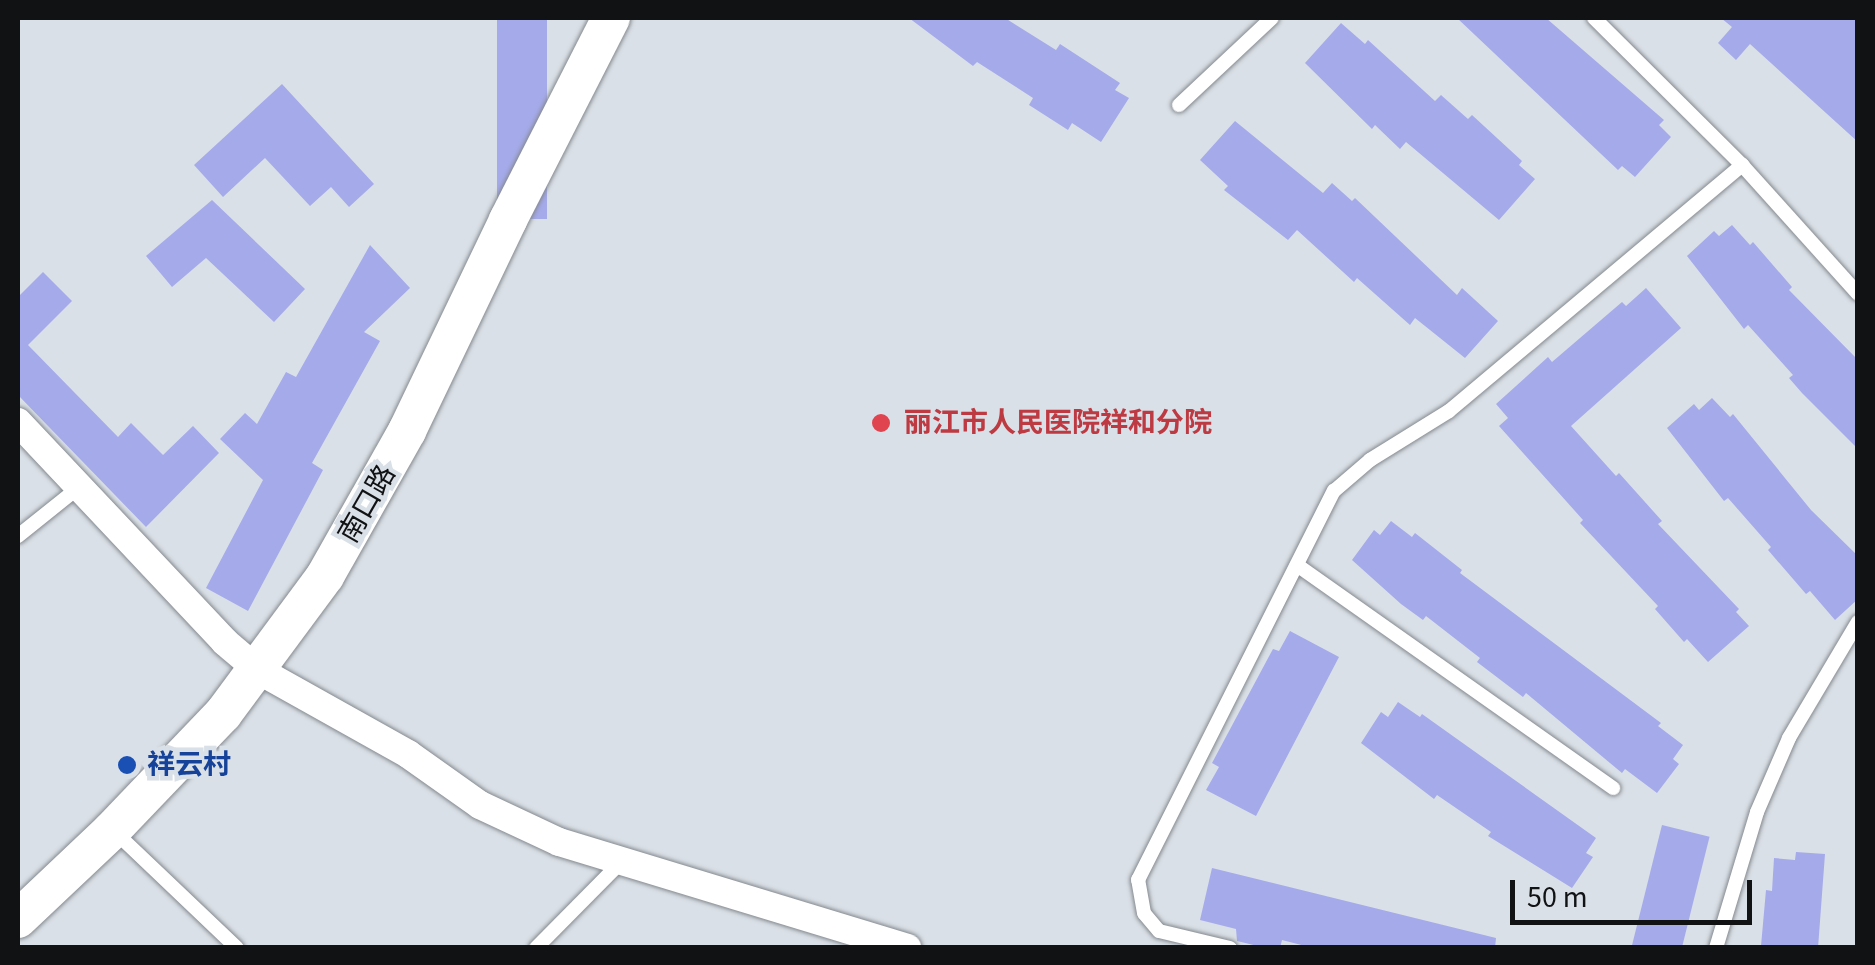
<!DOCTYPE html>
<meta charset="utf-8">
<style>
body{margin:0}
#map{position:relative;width:1875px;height:965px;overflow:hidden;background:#dae0e7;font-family:"Source Sans 3","Noto Sans SC",sans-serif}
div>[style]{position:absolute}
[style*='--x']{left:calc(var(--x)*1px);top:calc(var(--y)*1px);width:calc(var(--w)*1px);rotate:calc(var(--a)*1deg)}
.building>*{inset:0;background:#a5aaea;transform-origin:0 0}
.roads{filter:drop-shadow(0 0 2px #84898f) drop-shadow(0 0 2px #84898f)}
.service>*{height:14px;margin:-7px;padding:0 7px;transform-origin:7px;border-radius:7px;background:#fff}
.minor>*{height:28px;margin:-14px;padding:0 14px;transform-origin:14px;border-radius:14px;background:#fff}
.secondary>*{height:38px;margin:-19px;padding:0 19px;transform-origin:19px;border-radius:19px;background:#fff}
.dots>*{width:28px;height:28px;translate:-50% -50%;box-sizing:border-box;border:5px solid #dae0e7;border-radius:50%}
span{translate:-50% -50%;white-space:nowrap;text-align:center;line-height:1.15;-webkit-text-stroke:9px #dae0e7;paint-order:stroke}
.health-label{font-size:28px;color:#be3a42;font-weight:700}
.left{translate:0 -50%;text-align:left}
.street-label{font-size:28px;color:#101214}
.transit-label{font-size:28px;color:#164399;font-weight:700}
.frame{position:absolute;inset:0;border:20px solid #101214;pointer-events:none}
.scale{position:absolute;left:1510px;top:880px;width:242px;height:45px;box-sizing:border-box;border:5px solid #101214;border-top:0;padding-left:12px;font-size:30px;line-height:35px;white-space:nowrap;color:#101214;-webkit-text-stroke:8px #dae0e7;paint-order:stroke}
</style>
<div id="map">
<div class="building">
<i style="left:497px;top:18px;width:50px;height:201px"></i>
<i style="clip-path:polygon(909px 18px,1005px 18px,1056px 50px,1060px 44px,1120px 83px,1115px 90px,1129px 98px,1101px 142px,1072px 123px,1068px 130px,1029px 105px,1033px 98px,977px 62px,973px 66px)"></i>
<i style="clip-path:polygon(1457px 18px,1546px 18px,1664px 120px,1659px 125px,1671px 137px,1635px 177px,1622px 166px,1618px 170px)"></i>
<i style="clip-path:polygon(1721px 18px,1858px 18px,1858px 142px,1750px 44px,1736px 60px,1718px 43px,1732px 27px)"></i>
<i style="clip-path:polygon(1341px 23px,1365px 44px,1368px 40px,1435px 101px,1441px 95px,1468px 119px,1472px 115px,1522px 161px,1519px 165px,1535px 179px,1499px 220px,1406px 142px,1400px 149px,1375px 125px,1372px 129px,1305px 63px)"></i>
<i style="clip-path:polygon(282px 84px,374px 184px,349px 207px,331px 187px,310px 206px,265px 158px,223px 197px,194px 165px)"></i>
<i style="clip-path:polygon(1235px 121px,1323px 193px,1332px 183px,1352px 201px,1355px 198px,1457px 295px,1462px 288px,1498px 321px,1465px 358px,1415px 318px,1410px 325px,1357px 278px,1354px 282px,1297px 230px,1288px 240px,1224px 190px,1228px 186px,1200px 160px)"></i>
<i style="clip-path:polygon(212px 200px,305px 289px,274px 322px,206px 258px,172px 287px,146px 256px)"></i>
<i style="clip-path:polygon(1732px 225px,1750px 245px,1753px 242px,1792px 287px,1789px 290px,1858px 360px,1858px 449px,1802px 393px,1789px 378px,1793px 375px,1748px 325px,1744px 329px,1687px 256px,1714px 231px,1719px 236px)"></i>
<i style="clip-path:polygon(370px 245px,410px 288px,364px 332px,380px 341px,312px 463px,323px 470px,248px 611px,206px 588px,263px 480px,220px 439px,245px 413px,257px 424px,286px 372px,296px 377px)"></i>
<i style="clip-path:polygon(43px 272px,72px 301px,28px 345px,118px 437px,131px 423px,163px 455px,193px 426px,219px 453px,146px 527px,18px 395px,18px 297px)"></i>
<i style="clip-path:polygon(1646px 288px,1681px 328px,1571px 426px,1616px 476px,1619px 473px,1662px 521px,1658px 524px,1739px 609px,1736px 612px,1749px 626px,1708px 662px,1687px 639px,1684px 642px,1655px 609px,1658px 606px,1580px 523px,1583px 520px,1499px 426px,1508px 418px,1496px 404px,1548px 357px,1552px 362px,1622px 302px,1626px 306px)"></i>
<i style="clip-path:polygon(1712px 398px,1730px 417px,1733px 414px,1811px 510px,1858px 556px,1858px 599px,1835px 620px,1810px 591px,1806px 594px,1768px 550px,1771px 547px,1728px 498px,1724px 501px,1667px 428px,1694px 404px,1699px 410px)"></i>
<i style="clip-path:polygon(1391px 521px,1412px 537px,1415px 533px,1462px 570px,1460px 573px,1661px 723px,1658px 726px,1683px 745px,1673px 759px,1679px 764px,1657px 793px,1625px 769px,1622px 773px,1526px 693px,1523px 697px,1477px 662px,1480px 658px,1426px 616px,1423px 620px,1401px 604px,1352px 560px,1374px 530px,1380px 535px)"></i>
<i style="clip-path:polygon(1290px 631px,1339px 657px,1256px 816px,1206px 790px,1219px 767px,1212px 763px,1236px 718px,1273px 649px,1279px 651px)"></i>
<i style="clip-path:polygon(1398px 702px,1420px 717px,1422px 714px,1596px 838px,1586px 853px,1593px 857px,1572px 888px,1488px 836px,1491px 832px,1437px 795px,1434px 799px,1361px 743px,1381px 712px,1388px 717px)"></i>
<i style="left:1662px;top:825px;width:49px;height:126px;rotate:14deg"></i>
<i style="clip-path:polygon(1796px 852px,1825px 854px,1818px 948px,1761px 946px,1766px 890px,1772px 891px,1774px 858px,1795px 860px)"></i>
<i style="clip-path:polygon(1212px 868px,1496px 938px,1495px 948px,1313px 948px,1282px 940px,1280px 948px,1266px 948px,1237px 941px,1236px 929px,1200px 920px)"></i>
</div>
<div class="roads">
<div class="service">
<i style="--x:1594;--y:18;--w:209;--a:44.8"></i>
<i style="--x:1742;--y:165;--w:173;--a:48"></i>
<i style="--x:1179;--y:105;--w:127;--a:-43.1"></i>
<i style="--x:18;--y:536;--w:77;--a:-38.7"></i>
<i style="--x:1297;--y:565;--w:387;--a:35.2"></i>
<i style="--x:113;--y:830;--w:171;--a:43.6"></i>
<i style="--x:536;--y:948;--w:121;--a:-45.3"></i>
<i style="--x:1230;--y:948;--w:73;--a:-166.5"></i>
<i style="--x:1159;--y:931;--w:23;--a:-130"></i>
<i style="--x:1144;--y:913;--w:34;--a:-100"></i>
<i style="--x:1138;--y:880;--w:436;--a:-63.3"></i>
<i style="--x:1334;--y:491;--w:48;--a:-40.7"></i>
<i style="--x:1370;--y:460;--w:93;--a:-31.8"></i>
<i style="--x:1449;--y:411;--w:383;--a:-40"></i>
<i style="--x:1716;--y:948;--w:142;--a:-73.2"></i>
<i style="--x:1757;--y:812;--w:81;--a:-66.6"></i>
<i style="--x:1789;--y:738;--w:135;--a:-59.3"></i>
</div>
<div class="minor">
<i style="--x:18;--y:422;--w:302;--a:46.7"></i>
<i style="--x:225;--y:642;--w:43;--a:40.3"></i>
<i style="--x:258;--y:670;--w:172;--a:29.2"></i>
<i style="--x:408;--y:754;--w:88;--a:35.3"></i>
<i style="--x:480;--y:805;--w:87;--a:25.1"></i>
<i style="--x:559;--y:842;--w:364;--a:16.9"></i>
</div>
<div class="secondary">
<i style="--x:18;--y:919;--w:129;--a:-43.4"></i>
<i style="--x:112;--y:830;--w:161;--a:-46.3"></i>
<i style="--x:223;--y:714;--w:172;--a:-53.5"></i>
<i style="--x:325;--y:576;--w:167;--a:-60.5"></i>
<i style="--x:407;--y:431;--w:234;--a:-64.4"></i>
<i style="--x:508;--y:220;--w:227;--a:-63"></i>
</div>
</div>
<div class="dots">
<i style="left:881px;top:423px;background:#e0444e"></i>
<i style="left:127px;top:765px;background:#1a4fb4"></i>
</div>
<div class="health-label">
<span class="left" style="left:904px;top:423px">丽江市人民医院祥和分院</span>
</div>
<div class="street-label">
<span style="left:367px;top:504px;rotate:-60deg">南口路</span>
</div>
<div class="transit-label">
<span class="left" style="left:147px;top:765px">祥云村</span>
</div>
<div class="frame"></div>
<div class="scale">50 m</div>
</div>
